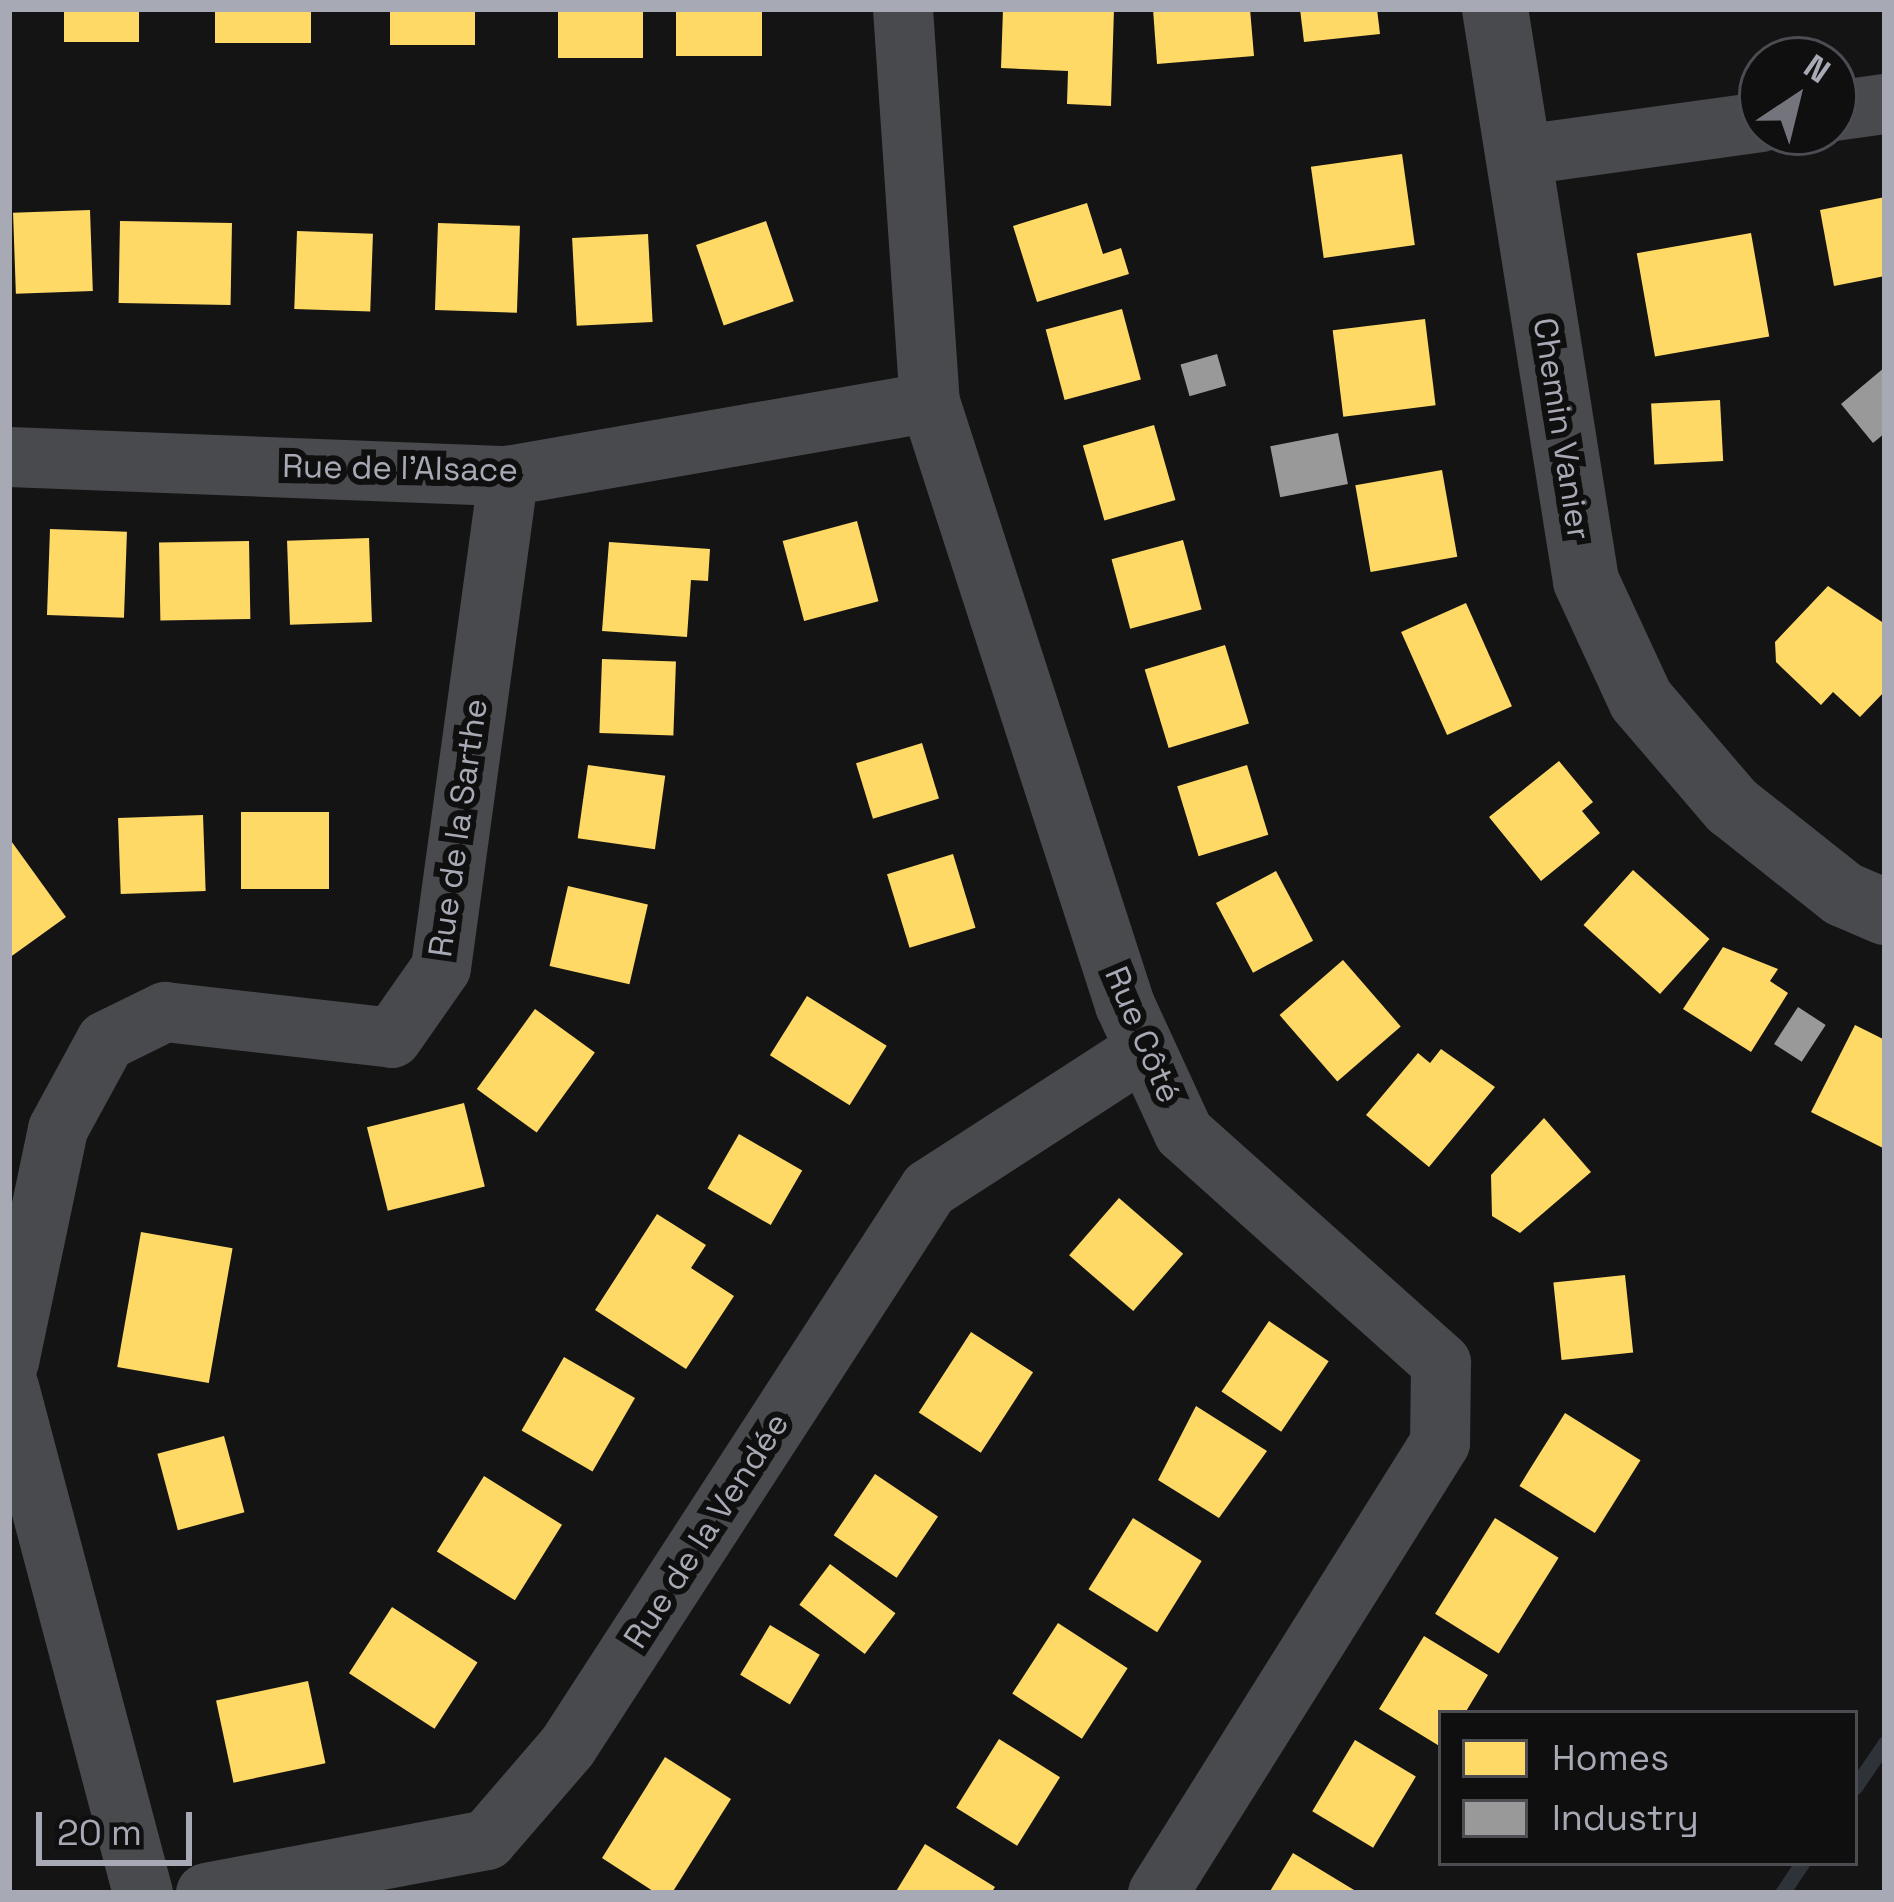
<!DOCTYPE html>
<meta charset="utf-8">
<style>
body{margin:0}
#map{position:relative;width:1894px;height:1902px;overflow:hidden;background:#141415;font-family:"Space Grotesk",sans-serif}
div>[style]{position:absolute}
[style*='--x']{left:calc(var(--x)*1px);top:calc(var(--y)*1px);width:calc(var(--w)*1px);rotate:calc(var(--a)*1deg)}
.homes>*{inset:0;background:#ffd966;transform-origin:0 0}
.industry>*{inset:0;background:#999;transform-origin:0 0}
.stream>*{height:15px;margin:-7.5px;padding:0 7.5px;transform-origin:7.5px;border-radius:7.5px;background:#2e333a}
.minor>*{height:60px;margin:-30px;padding:0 30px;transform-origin:30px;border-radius:30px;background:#494a4d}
.tertiary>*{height:66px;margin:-33px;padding:0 33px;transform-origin:33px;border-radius:33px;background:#494a4d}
span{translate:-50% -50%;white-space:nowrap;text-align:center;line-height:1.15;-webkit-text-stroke:12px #0f0f10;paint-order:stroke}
.street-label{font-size:33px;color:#a7a9b4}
.frame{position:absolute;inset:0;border:12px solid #a7a9b4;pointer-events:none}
.legend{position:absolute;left:1438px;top:1710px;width:420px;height:156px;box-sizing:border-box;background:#0f0f10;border:3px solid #4c4d52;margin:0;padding:15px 21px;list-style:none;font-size:36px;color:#a7a9b4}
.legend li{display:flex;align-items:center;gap:24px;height:60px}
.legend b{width:60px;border:3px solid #4c4d52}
.north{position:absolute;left:1738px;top:36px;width:120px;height:120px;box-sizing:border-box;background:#0f0f10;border:3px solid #4c4d52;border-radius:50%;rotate:35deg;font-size:33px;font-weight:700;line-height:48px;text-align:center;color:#a7a9b4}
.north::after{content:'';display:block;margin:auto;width:42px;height:54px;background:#74757c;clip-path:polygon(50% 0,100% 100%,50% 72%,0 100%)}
.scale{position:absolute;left:36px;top:1812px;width:156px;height:54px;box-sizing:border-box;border:6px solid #a7a9b4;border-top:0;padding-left:15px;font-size:36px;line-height:42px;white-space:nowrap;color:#a7a9b4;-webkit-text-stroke:9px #0f0f10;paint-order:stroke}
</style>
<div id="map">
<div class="homes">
<i style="left:64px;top:9px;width:75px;height:33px"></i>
<i style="left:215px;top:9px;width:96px;height:34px"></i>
<i style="left:390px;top:9px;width:85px;height:36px"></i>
<i style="left:558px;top:9px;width:85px;height:49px"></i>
<i style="left:676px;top:9px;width:86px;height:47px"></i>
<i style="clip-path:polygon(1003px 9px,1114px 9px,1111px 106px,1067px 104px,1068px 71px,1001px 68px)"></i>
<i style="clip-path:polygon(1153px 9px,1250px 9px,1254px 56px,1157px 64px)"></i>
<i style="clip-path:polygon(1300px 9px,1377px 9px,1380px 34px,1304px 42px)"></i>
<i style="left:1402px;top:154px;width:92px;height:92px;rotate:82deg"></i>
<i style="clip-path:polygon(1885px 197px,1885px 276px,1834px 286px,1820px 210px)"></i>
<i style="clip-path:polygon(1087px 203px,1103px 254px,1121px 248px,1129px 274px,1037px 302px,1013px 226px)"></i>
<i style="left:90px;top:210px;width:81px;height:77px;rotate:88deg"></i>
<i style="left:120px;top:221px;width:112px;height:82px;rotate:1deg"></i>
<i style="left:766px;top:221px;width:85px;height:74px;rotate:71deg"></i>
<i style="left:438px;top:223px;width:82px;height:87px;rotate:2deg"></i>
<i style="left:297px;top:231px;width:76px;height:78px;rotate:2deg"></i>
<i style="left:1751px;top:233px;width:105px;height:116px;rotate:80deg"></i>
<i style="left:648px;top:234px;width:88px;height:76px;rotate:87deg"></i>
<i style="left:1122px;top:309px;width:73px;height:79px;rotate:75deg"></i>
<i style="left:1425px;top:319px;width:87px;height:93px;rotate:83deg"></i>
<i style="left:1720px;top:400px;width:61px;height:69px;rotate:87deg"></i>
<i style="left:1154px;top:425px;width:78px;height:74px;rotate:74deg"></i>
<i style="left:1442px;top:470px;width:88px;height:88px;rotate:80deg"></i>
<i style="left:857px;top:521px;width:83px;height:77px;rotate:75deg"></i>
<i style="left:50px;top:529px;width:77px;height:86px;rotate:2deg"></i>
<i style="left:369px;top:538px;width:84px;height:82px;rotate:88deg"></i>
<i style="left:1183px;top:540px;width:72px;height:74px;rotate:75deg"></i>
<i style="left:249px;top:541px;width:78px;height:90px;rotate:89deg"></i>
<i style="clip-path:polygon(609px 542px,710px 549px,708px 581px,691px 580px,687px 637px,602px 631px)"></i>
<i style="clip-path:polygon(1828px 586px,1885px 624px,1885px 691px,1860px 717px,1833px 692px,1821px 705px,1776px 662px,1775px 642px)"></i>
<i style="left:1466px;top:603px;width:113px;height:71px;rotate:66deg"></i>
<i style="left:1225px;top:645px;width:82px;height:84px;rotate:73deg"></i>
<i style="left:602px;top:659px;width:74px;height:74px;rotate:2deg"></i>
<i style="left:922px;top:743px;width:58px;height:69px;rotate:73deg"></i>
<i style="clip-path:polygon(1559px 761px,1593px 802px,1582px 811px,1600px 833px,1541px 881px,1489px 817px)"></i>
<i style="left:588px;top:765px;width:78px;height:74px;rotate:8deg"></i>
<i style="left:1247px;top:765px;width:73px;height:73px;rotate:73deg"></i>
<i style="left:241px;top:812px;width:88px;height:77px"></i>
<i style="left:203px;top:815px;width:76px;height:85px;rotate:88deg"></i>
<i style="clip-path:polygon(9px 838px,66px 917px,9px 958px)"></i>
<i style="left:953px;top:854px;width:77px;height:69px;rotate:73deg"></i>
<i style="left:1633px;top:870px;width:103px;height:74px;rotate:42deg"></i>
<i style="left:1276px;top:871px;width:79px;height:68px;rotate:62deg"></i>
<i style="left:568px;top:886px;width:82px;height:82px;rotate:13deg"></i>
<i style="clip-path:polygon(1723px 947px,1778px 969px,1770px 981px,1788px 993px,1751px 1052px,1683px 1009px)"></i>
<i style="left:1343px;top:960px;width:88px;height:84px;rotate:49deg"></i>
<i style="left:807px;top:996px;width:94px;height:70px;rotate:32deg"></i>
<i style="left:535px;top:1009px;width:74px;height:99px;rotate:36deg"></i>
<i style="clip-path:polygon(1855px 1025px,1885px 1040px,1885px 1149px,1811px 1112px)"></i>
<i style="clip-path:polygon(1441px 1049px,1495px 1087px,1429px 1167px,1366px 1115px,1418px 1053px,1430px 1063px)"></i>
<i style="left:464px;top:1103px;width:86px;height:100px;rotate:76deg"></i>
<i style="clip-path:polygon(1544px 1118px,1591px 1172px,1520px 1233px,1492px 1216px,1491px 1175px)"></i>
<i style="left:739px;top:1134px;width:73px;height:63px;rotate:30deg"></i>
<i style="left:1119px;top:1198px;width:85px;height:76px;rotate:41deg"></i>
<i style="clip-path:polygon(657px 1214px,706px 1245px,691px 1268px,734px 1296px,686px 1369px,595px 1310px)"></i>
<i style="left:141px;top:1232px;width:93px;height:137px;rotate:10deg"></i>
<i style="left:1625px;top:1275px;width:78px;height:72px;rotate:84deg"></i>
<i style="left:1269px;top:1321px;width:72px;height:85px;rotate:34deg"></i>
<i style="left:971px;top:1332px;width:74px;height:96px;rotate:33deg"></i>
<i style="left:564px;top:1357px;width:82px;height:85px;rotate:30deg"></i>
<i style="clip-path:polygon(1196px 1406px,1267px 1451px,1219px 1518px,1158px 1480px)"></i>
<i style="left:1565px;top:1413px;width:89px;height:86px;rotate:32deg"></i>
<i style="left:224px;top:1436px;width:79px;height:69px;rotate:75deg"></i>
<i style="left:875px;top:1474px;width:76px;height:74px;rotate:34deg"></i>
<i style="left:484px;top:1476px;width:92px;height:89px;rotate:32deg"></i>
<i style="left:1133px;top:1518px;width:81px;height:84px;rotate:32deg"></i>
<i style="left:1495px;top:1518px;width:75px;height:113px;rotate:32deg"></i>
<i style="left:830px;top:1564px;width:82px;height:51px;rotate:37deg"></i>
<i style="left:392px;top:1607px;width:102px;height:79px;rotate:33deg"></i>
<i style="left:1058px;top:1623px;width:83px;height:84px;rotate:33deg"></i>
<i style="left:770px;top:1625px;width:58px;height:58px;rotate:31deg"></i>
<i style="clip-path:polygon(1424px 1636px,1488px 1675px,1465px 1713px,1441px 1713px,1441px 1747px,1379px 1709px)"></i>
<i style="left:308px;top:1681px;width:84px;height:94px;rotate:78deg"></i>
<i style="left:999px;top:1739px;width:72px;height:81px;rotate:32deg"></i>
<i style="left:1355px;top:1740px;width:71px;height:83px;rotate:31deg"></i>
<i style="clip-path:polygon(665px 1757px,731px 1799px,672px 1893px,656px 1893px,602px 1858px)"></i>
<i style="clip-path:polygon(925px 1844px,995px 1887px,991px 1893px,895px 1893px)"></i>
<i style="clip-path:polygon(1293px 1853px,1359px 1893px,1269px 1893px)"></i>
</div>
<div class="industry">
<i style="left:1217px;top:354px;width:33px;height:38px;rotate:74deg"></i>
<i style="clip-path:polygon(1885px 367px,1885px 433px,1873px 443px,1841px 404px)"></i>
<i style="left:1338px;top:433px;width:52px;height:69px;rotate:79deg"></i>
<i style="left:1798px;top:1007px;width:33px;height:44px;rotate:33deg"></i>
</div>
<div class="stream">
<i style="--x:1855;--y:1787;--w:53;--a:-55.7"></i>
<i style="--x:1782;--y:1893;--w:36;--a:-56"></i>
</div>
<div class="minor">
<i style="--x:903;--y:9;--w:394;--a:86.1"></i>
<i style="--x:930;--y:402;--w:634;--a:72.08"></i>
<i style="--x:1125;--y:1005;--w:141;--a:65.3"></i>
<i style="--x:1184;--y:1133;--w:345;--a:41.8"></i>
<i style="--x:1441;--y:1363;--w:80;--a:90.7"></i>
<i style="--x:1440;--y:1443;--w:531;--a:122.07"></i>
<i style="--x:1834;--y:111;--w:51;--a:-7.8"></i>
<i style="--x:1516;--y:156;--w:248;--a:-7.9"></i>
<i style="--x:9;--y:457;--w:499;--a:2.2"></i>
<i style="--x:508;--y:476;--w:428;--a:-9.9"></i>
<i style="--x:9;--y:1362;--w:238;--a:-78.1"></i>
<i style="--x:58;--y:1129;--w:100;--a:-61.4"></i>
<i style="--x:106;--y:1041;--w:66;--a:-26.2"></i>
<i style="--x:165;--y:1012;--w:228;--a:6.5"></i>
<i style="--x:392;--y:1038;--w:85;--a:-55"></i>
<i style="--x:441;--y:968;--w:497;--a:-82.2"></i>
<i style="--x:9;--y:1387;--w:523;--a:75.17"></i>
<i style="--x:206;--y:1893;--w:286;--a:-10.7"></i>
<i style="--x:487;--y:1840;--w:124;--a:-49.2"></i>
<i style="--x:568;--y:1746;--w:664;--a:-57.05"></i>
<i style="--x:929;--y:1189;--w:257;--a:-32.9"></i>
</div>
<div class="tertiary">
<i style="--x:1495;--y:9;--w:579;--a:80.96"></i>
<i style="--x:1586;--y:581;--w:131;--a:65.2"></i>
<i style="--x:1641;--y:700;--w:140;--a:49.4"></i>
<i style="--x:1732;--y:806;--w:142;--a:38.4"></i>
<i style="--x:1843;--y:894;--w:46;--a:23.2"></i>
</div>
<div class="street-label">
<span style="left:1561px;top:429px;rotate:81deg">Chemin Vanier</span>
<span style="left:400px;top:469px;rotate:1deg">Rue de l'Alsace</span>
<span style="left:459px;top:828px;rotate:-82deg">Rue de la Sarthe</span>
<span style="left:1142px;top:1035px;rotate:67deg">Rue Côté</span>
<span style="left:707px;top:1531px;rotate:-57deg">Rue de la Vendée</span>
</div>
<div class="frame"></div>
<ul class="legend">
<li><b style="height:33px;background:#ffd966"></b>Homes</li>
<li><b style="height:33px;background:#999"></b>Industry</li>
</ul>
<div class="north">N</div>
<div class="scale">20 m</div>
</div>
